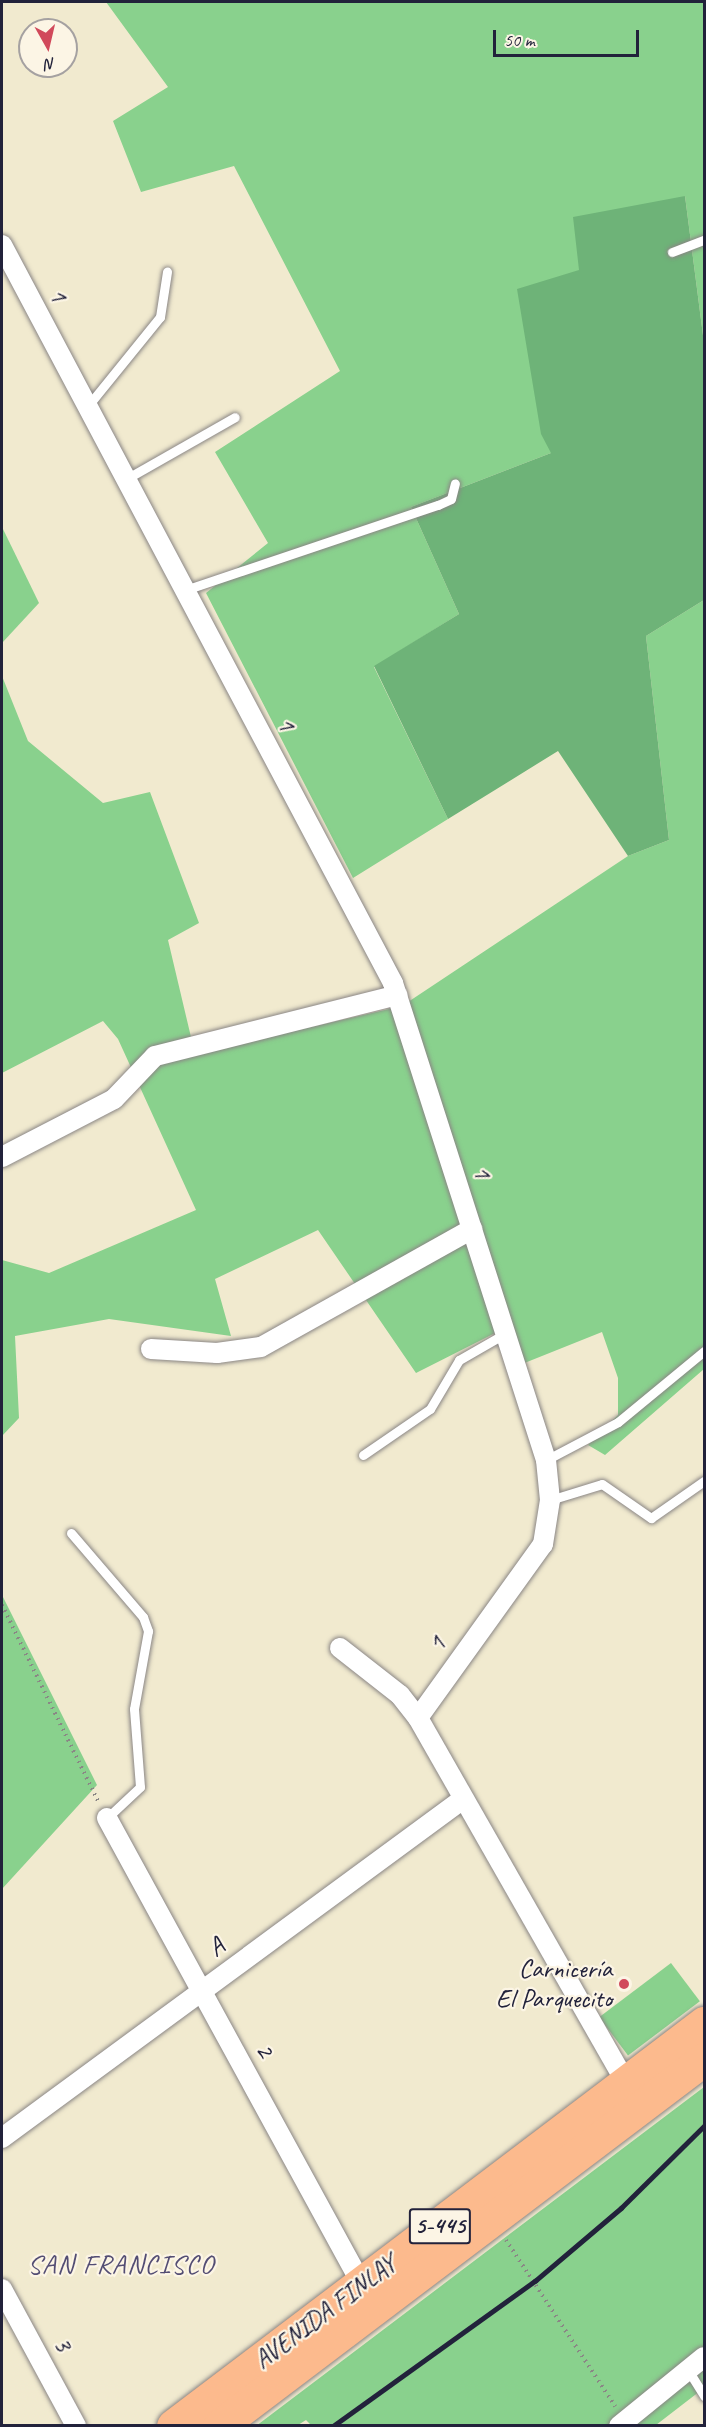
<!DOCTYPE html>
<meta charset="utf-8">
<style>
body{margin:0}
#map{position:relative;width:706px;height:2427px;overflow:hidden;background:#f1eacf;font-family:Caveat,sans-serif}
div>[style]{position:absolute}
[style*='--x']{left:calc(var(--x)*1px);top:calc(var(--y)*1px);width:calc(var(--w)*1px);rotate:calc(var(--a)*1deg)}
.green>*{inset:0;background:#89d18d;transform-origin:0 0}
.forest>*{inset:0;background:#6eb378}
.path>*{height:4px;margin-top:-2px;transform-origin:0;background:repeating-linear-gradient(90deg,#8a8685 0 1.5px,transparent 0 6px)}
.roads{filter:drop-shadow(0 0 2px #8a8685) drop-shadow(0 0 2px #8a8685)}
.service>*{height:9px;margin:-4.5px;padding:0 4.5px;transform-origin:4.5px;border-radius:4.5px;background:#fff}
.minor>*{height:20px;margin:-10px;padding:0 10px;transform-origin:10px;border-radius:10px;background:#fff}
.trunk>*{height:33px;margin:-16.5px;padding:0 16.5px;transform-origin:16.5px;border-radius:16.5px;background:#fcba8d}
.rail>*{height:4.5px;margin:-2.25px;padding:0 2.25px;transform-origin:2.25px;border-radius:2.25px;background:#22223b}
.dots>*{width:16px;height:16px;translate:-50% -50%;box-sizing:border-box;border:3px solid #fcf5e5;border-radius:50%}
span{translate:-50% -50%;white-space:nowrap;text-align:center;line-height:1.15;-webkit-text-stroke:4.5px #fcf5e5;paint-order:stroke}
.shield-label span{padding:2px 4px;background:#fcf5e5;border:2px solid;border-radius:4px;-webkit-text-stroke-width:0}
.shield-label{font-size:24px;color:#22223b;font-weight:700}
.street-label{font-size:26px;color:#22223b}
.poi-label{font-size:26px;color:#22223b}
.right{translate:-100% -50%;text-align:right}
.neighbourhood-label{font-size:27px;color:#534d73;letter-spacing:1.5px}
.frame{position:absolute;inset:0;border:3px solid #22223b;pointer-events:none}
.north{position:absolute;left:18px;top:18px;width:60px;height:60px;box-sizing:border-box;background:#fcf5e5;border:2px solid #a5a1a1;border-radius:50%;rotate:172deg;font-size:16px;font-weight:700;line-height:24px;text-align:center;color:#22223b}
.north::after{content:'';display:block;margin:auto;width:21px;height:27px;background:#d1495b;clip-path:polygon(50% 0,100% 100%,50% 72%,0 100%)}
.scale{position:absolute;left:493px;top:30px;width:146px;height:27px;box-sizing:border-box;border:3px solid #22223b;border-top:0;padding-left:8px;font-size:18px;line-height:21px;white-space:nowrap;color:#22223b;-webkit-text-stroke:4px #fcf5e5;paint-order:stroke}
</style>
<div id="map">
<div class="green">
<i style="clip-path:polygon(106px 2px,704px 2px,704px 343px,685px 196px,580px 270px,551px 453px,411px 507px,459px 614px,374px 667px,448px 819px,353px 878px,206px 593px,268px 543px,215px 452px,340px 371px,234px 166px,141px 192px,113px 121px,168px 87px)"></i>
<i style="clip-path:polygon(2px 527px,39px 603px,2px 643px)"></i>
<i style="clip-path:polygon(704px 600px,704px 1369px,605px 1455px,588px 1445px,618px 1415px,618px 1378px,602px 1332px,522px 1364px,511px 1325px,416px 1373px,318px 1230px,215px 1279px,231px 1336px,109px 1319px,15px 1336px,19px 1418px,2px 1436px,2px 1260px,49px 1273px,196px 1210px,118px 1039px,103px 1021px,2px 1073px,2px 676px,28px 741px,103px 803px,150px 792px,199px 923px,168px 940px,195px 1054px,402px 1006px,628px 856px,669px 840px,646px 636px)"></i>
<i style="clip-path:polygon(2px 1595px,97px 1785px,2px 1889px,2px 1594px)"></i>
<i style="left:671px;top:1963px;width:48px;height:90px;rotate:53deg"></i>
<i style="clip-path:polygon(704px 2087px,704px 2388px,656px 2425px,312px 2426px,306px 2420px,298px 2425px,256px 2426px)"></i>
</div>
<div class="forest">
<i style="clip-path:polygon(685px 196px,704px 343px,704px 600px,646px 636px,669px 840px,628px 856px,558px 751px,448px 819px,374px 666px,459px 614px,411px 507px,551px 453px,541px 434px,517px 289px,579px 270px,573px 217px)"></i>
</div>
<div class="path">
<i style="--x:2;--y:1605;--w:220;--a:63.9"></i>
<i style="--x:506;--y:2240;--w:199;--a:56.7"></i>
</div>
<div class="roads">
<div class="service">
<i style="--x:672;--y:252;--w:34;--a:-21"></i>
<i style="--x:87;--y:407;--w:116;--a:-51"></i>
<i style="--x:160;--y:317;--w:46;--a:-81.2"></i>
<i style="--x:126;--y:479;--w:125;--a:-29.6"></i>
<i style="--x:185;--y:590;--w:267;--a:-18.6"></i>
<i style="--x:438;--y:505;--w:14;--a:-25"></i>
<i style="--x:451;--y:499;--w:16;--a:-76"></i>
<i style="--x:363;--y:1455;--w:81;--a:-34.5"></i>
<i style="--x:430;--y:1409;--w:57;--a:-59.4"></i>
<i style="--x:459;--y:1360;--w:54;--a:-29.9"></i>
<i style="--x:546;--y:1460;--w:81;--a:-27.8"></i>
<i style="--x:618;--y:1422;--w:112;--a:-39.5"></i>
<i style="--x:550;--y:1500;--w:54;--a:-17.1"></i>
<i style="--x:602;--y:1484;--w:60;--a:34.8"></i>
<i style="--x:651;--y:1518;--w:65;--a:-34.9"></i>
<i style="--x:71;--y:1533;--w:111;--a:49.4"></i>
<i style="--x:143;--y:1617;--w:15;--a:70"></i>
<i style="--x:148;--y:1631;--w:79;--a:100.2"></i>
<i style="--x:134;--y:1709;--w:78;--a:85.6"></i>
<i style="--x:140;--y:1787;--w:45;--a:136.8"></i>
<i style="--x:688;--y:2370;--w:31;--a:58"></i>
</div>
<div class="minor">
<i style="--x:2;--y:245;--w:835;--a:62.08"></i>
<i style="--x:393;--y:983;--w:501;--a:72.22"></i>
<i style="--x:546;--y:1460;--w:40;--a:84.3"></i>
<i style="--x:550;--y:1500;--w:45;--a:99"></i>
<i style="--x:543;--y:1544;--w:214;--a:125.7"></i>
<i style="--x:2;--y:1157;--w:126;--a:-27.4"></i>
<i style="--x:114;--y:1099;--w:59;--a:-46.4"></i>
<i style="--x:155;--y:1056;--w:250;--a:-14.1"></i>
<i style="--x:151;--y:1349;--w:66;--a:3.5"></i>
<i style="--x:217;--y:1353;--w:44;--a:-7.8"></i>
<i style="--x:261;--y:1347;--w:242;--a:-29.2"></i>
<i style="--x:340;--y:1648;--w:76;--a:38.1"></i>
<i style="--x:400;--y:1695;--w:29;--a:52"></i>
<i style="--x:418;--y:1718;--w:428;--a:60.3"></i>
<i style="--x:107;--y:1818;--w:540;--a:61.35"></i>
<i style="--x:2;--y:2138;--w:572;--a:-36.33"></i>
<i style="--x:2;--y:2289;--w:156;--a:61.6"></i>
<i style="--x:619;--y:2426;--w:109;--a:-39.1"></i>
</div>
<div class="trunk">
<i style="--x:173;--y:2426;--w:667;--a:-37.2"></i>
<i style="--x:219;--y:2426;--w:608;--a:-37.11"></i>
</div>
</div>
<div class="rail">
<i style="--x:333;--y:2426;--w:249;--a:-35.7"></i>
<i style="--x:535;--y:2281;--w:113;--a:-40.3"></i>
<i style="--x:621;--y:2208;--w:117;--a:-44.7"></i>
</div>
<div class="dots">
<i style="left:624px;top:1984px;background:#d1495b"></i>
</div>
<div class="shield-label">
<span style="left:440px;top:2226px">5-445</span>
</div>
<div class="street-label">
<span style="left:58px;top:295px;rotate:62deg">1</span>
<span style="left:286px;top:724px;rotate:62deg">1</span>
<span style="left:482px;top:1172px;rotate:72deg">1</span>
<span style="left:437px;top:1644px;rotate:-54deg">1</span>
<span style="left:216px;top:1947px;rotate:-36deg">A</span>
<span style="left:265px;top:2050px;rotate:61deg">2</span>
<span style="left:325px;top:2312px;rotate:-37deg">AVENIDA FINLAY</span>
<span style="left:63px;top:2344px;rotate:61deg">3</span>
</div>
<div class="poi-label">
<span class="right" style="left:612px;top:1984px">Carnicería<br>El Parquecito</span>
</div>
<div class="neighbourhood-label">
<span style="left:121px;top:2265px">SAN FRANCISCO</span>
</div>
<div class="frame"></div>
<div class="north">N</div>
<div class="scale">50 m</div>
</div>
